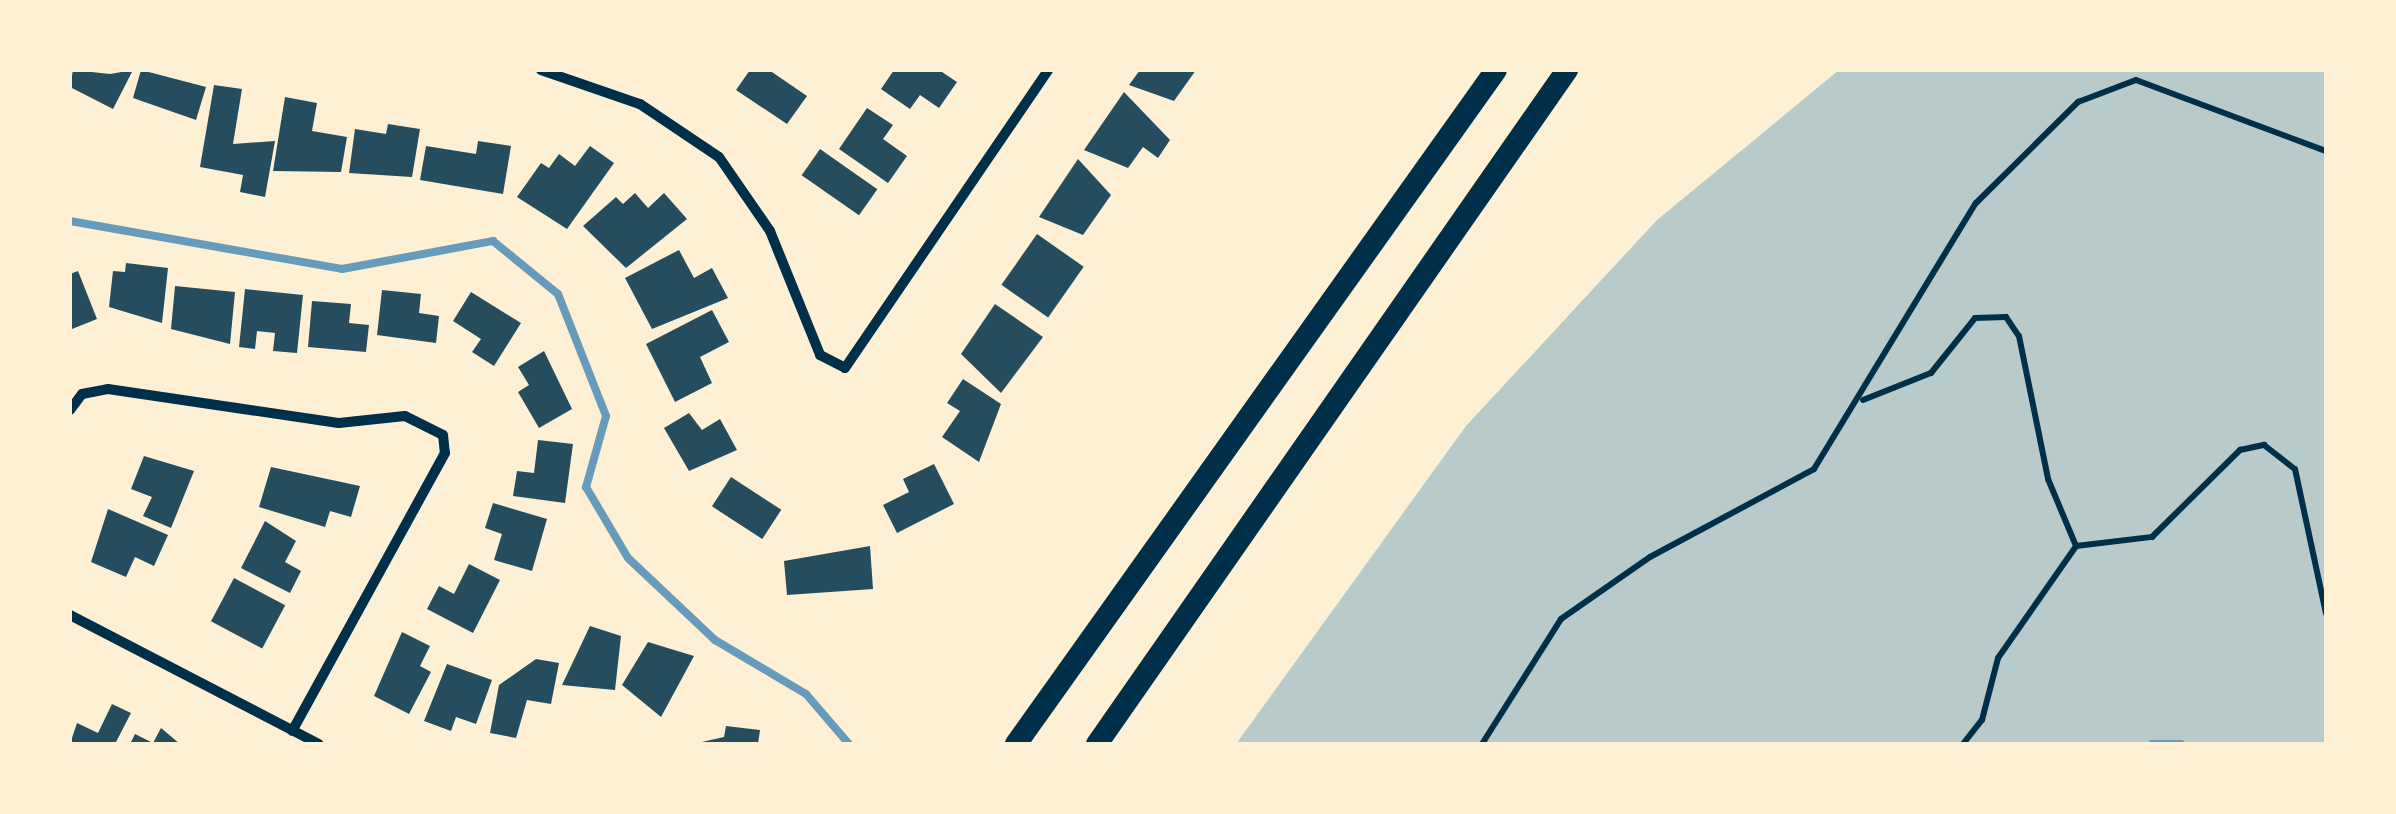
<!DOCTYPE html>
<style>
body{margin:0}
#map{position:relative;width:2396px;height:814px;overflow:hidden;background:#fdf0d5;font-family:Overpass,sans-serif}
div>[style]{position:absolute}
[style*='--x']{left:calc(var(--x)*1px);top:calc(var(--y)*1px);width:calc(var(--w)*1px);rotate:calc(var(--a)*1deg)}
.green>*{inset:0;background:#b9caca}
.stream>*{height:8px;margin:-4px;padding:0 4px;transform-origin:4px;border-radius:4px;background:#669bbc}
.building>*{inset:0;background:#264d5e;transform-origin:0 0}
.service>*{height:6px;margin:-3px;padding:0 3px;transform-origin:3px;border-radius:3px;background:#003049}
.minor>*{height:10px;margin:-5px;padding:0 5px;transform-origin:5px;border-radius:5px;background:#003049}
.motorway>*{height:22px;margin:-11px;padding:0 11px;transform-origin:11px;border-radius:11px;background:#003049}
span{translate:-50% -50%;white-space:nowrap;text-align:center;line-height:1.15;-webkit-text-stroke:8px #fdf0d5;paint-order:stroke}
.frame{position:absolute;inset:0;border:72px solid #fdf0d5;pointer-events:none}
</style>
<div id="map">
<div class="green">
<i style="clip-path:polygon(1839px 70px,2326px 70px,2326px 744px,1236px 744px,1466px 426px,1657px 220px)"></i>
</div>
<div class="stream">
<i style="--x:70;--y:221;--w:276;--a:10"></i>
<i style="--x:342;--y:269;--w:154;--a:-10.5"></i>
<i style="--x:493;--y:241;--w:84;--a:39.2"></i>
<i style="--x:558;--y:294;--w:131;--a:68.5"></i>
<i style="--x:606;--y:416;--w:74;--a:105.7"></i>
<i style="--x:586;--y:487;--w:82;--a:59.4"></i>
<i style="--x:628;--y:558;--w:120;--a:43.3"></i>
<i style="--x:715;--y:640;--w:106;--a:30.7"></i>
<i style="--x:806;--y:694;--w:66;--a:49.3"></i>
<i style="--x:2152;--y:744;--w:29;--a:0"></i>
</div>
<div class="building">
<i style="clip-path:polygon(73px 70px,110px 74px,133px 70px,113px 109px,70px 87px)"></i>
<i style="clip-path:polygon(141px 70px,206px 87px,196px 120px,133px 98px)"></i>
<i style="clip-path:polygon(750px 70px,769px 70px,807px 96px,787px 124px,736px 90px)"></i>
<i style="clip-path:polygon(894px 70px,939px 70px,957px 82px,939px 108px,920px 95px,910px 109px,881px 89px)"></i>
<i style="clip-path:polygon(1140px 70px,1196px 70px,1174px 101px,1129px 85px)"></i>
<i style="clip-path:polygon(214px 85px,242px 89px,233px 144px,275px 141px,265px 197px,240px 192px,243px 175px,200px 167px)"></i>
<i style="clip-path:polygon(1124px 92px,1170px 140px,1158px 158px,1143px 147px,1128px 168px,1084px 150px)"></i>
<i style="clip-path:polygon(285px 97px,317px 103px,312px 131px,347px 137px,341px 172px,273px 171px)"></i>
<i style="clip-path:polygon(867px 108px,893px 125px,883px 139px,907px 156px,888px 183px,839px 149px)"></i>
<i style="clip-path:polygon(388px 124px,420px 129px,412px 177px,349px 173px,355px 129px,386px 134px)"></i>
<i style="clip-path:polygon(478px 141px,511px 146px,503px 194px,420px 180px,426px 146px,476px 154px)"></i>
<i style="clip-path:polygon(590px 146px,614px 163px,567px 229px,517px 197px,541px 163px,549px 168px,559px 154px,575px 166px)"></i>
<i style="left:820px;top:149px;width:70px;height:32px;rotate:35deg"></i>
<i style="clip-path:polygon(1078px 159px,1111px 195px,1083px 235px,1039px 217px)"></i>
<i style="clip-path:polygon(635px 193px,648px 208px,664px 193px,687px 219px,626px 268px,583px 226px,616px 197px,623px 204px)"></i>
<i style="left:1037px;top:234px;width:57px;height:62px;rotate:35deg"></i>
<i style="clip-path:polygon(679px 250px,694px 278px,712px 268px,728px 298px,652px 329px,625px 278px)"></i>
<i style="clip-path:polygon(126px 263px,168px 268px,162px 323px,109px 307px,113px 271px,125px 272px)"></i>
<i style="clip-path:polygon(78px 271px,97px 319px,72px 329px,70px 274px)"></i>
<i style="clip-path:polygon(175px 286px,235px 292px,230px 344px,171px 329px)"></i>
<i style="clip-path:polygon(245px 289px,303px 295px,297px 353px,273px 351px,275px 333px,257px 331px,255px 349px,239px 347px)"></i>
<i style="clip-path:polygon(382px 290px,421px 294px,419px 313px,439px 316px,436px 343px,377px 335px)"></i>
<i style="clip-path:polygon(471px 292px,521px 323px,494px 366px,472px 352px,481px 339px,453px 321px)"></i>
<i style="clip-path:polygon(312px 301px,351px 304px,349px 323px,369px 325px,366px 352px,308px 347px)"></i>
<i style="clip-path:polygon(995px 304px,1043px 337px,1001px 393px,961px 354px)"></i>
<i style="clip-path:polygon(712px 310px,729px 342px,700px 357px,712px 383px,675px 402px,646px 344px)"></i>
<i style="clip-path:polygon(544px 351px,572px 409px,539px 428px,518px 392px,529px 385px,518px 367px)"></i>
<i style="clip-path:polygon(963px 379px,1001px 404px,979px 462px,942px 437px,960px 411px,947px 403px)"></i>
<i style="clip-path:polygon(689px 413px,702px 430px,720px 419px,737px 450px,689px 471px,664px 428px)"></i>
<i style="clip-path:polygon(538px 440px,573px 444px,565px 503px,513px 496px,517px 471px,534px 473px)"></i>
<i style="clip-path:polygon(144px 456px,194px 471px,171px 528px,143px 516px,152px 497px,131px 489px)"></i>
<i style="clip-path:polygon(934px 464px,954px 504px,897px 533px,883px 505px,909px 492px,903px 479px)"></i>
<i style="clip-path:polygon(271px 467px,360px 486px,351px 517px,330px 511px,325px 527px,259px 507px)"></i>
<i style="left:731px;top:477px;width:60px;height:35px;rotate:33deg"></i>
<i style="clip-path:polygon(493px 503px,547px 519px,532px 571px,494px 560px,502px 534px,485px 528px)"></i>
<i style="clip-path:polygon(108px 509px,168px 535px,154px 566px,135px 557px,126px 577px,91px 562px)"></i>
<i style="clip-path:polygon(265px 521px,296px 541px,285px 562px,301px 571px,290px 593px,241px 568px)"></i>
<i style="clip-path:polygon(870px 546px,873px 589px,787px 595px,784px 561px)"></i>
<i style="clip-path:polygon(469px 564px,500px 580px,473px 633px,427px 609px,439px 586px,454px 594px)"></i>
<i style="left:234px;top:578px;width:58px;height:49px;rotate:28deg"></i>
<i style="clip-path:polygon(590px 626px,621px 636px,615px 690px,562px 685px)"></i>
<i style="clip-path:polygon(402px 632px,430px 646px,420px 666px,431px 672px,409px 714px,374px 696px)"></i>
<i style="clip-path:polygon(648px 642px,694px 656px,661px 717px,622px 685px)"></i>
<i style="clip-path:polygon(536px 659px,559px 663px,551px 704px,527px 700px,516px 738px,490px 733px,499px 685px)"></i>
<i style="clip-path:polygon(447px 664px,492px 680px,476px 724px,456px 717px,451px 731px,424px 721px)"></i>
<i style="clip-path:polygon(112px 704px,131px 713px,115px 744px,70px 744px,77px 723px,98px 733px)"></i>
<i style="clip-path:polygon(726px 726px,760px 730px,758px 744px,693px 744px,724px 737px)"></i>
<i style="clip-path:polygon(161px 728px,180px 744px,130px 744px,135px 734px,153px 743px)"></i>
</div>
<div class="service">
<i style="--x:1863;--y:400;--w:73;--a:-21.7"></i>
<i style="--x:1931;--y:373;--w:70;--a:-51.3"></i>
<i style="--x:1975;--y:318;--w:31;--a:-2"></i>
<i style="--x:2006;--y:317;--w:23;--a:56"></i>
<i style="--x:2019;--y:336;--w:146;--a:78.5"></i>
<i style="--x:2048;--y:479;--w:73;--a:67.3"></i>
<i style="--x:1482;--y:744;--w:148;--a:-57.7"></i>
<i style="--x:1561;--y:619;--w:108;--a:-34.9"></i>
<i style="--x:1650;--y:557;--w:186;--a:-28.2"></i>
<i style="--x:1814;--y:469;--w:311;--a:-58.7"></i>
<i style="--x:1976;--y:203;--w:144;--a:-44.7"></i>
<i style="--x:2078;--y:102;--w:62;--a:-20.8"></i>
<i style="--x:2136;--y:80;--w:203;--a:20.5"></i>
<i style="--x:1963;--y:744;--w:31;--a:-52"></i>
<i style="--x:1982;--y:720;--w:64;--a:-75.5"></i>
<i style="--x:1998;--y:658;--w:136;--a:-55.1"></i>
<i style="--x:2076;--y:546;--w:77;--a:-6.8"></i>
<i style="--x:2152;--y:537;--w:124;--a:-44.7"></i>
<i style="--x:2240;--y:450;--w:25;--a:-12"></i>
<i style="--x:2264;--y:445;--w:39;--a:38"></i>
<i style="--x:2295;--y:469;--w:148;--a:77.9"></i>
</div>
<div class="minor">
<i style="--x:541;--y:70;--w:105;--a:19"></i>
<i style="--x:640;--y:104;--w:95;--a:33.9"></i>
<i style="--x:719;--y:157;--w:90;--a:55.4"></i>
<i style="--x:770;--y:231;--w:134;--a:68"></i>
<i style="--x:820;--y:355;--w:28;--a:27"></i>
<i style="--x:845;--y:368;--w:361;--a:-55.7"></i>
<i style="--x:70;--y:410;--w:20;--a:-53"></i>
<i style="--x:82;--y:394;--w:26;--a:-11"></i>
<i style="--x:108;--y:389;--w:233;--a:8.4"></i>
<i style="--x:339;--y:423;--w:66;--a:-6.1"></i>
<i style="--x:405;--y:416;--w:42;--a:26.6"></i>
<i style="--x:443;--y:435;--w:18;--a:84"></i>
<i style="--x:445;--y:453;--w:317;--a:118.8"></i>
<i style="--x:70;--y:615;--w:280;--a:27.4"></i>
</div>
<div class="motorway">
<i style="--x:1016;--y:744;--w:827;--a:-54.54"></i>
<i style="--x:1097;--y:744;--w:822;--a:-55.11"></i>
</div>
<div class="frame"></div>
</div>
